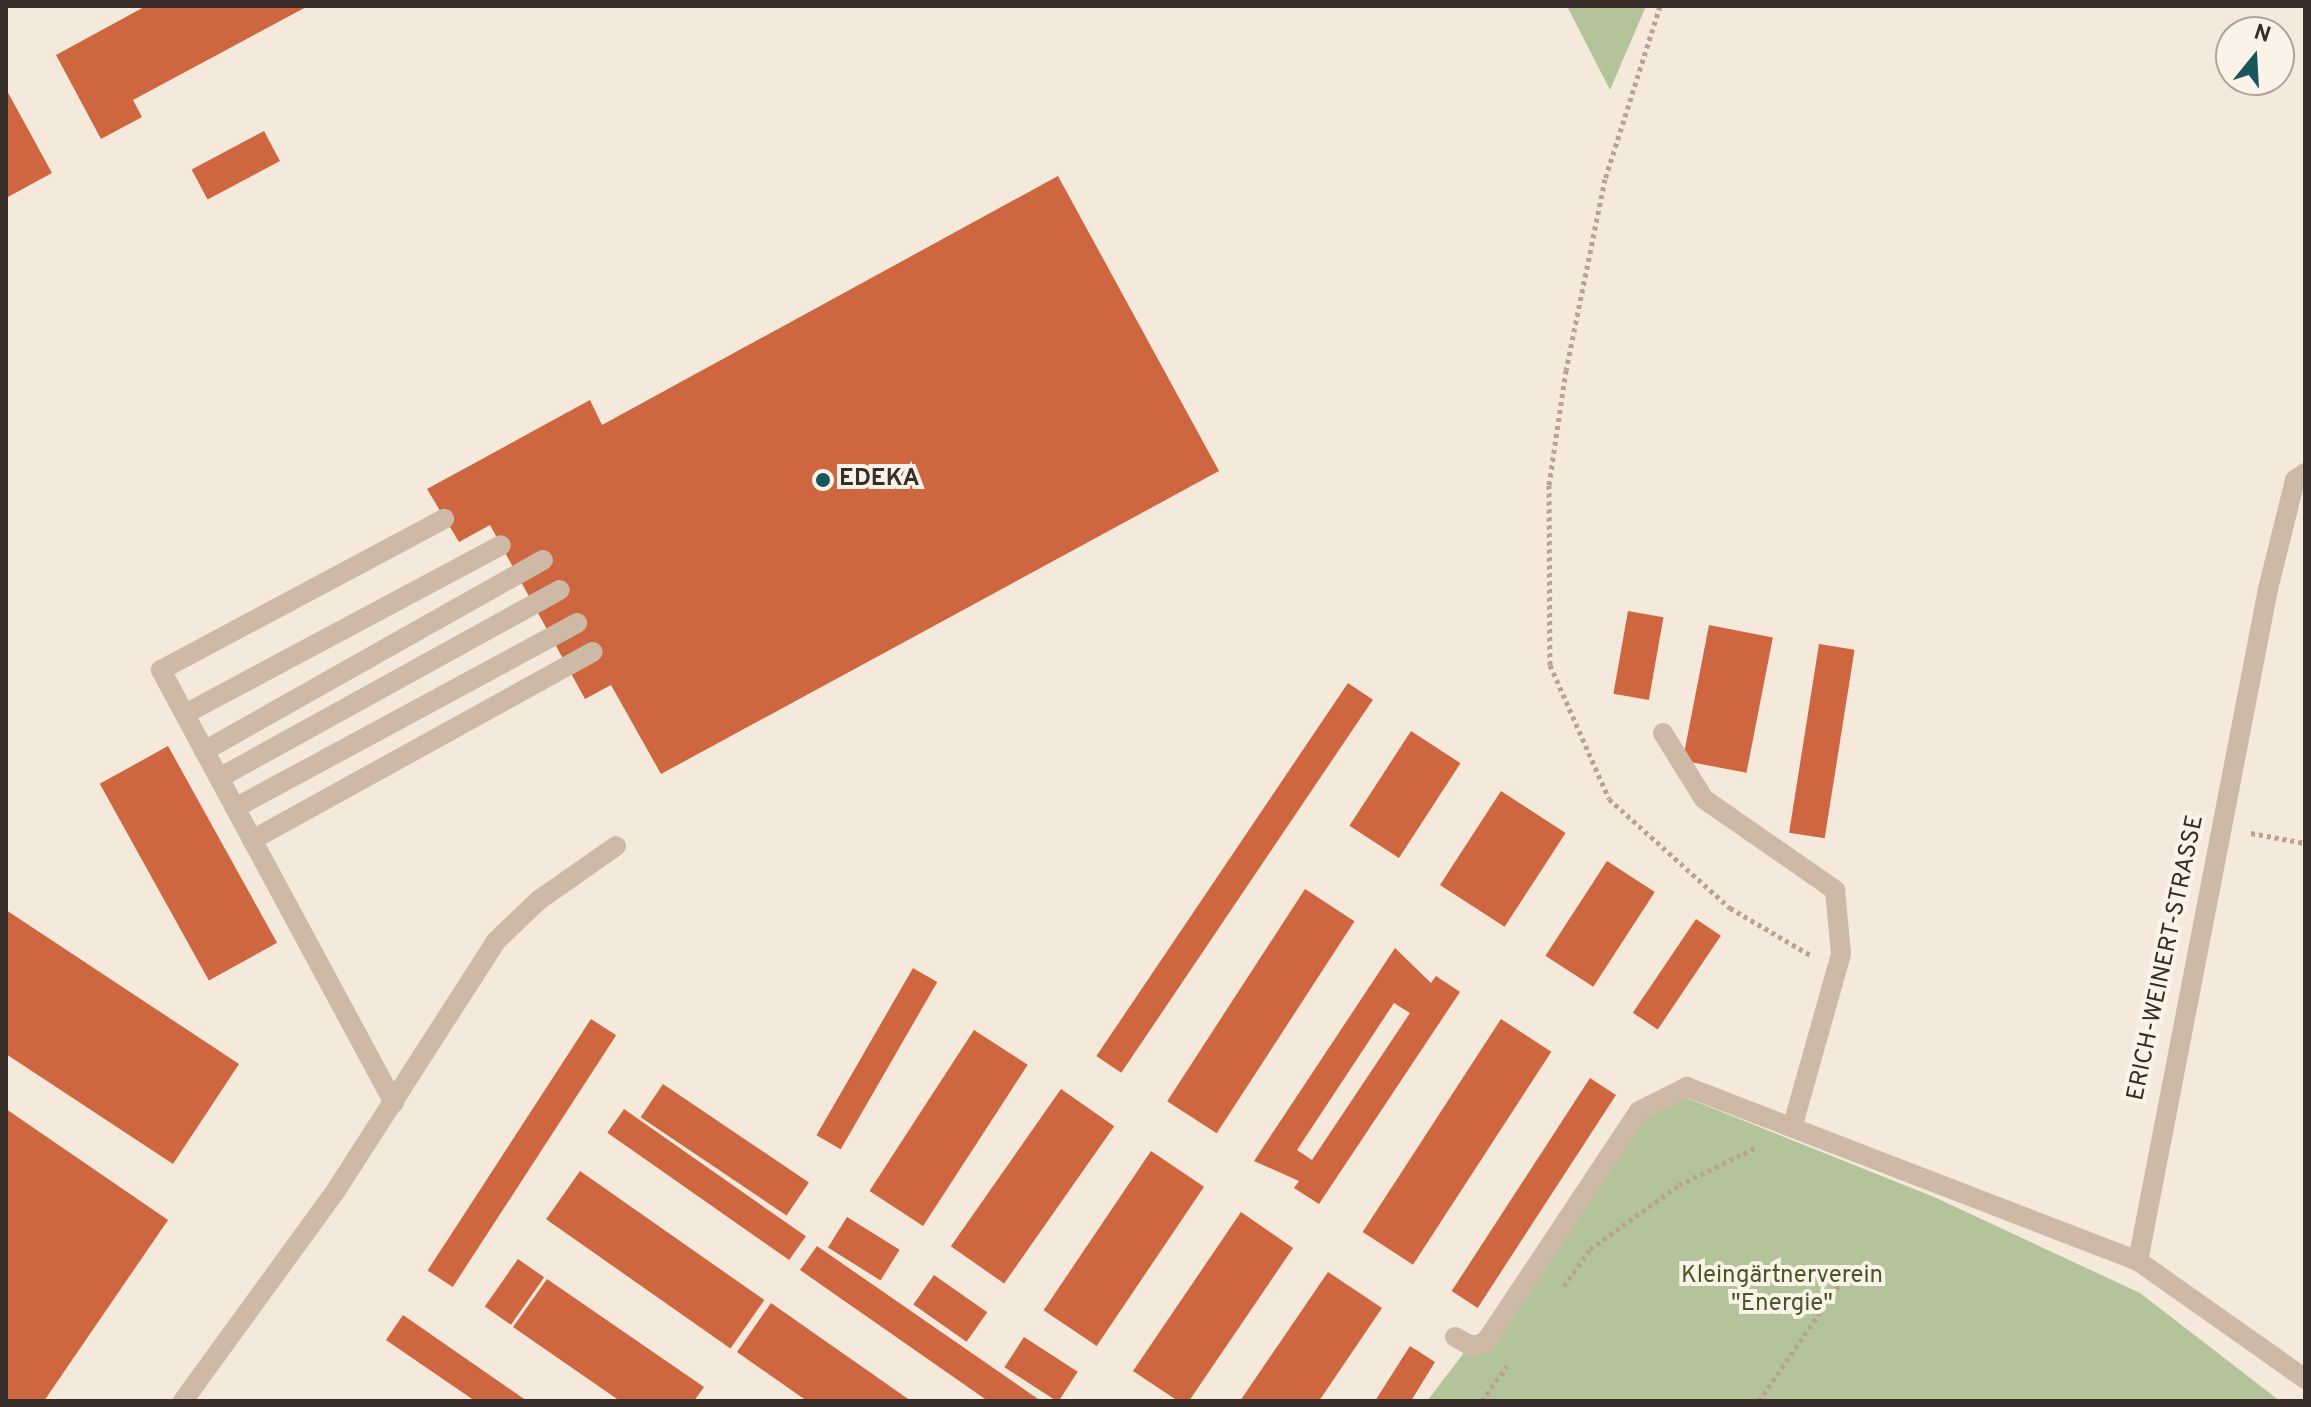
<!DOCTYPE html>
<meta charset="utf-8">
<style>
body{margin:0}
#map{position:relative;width:2311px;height:1407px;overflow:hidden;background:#f4e9db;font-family:Overpass,sans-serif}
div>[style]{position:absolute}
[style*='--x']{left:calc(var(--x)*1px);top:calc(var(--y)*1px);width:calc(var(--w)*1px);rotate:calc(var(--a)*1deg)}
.green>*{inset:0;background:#b4c49a}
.building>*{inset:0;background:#ce663f;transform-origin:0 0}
.path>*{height:5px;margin-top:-2.5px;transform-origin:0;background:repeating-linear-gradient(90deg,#b9a390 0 4px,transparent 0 8px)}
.minor>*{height:20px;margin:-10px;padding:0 10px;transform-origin:10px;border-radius:10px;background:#cdb9a6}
.dots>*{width:22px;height:22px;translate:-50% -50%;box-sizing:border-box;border:4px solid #fbf3e8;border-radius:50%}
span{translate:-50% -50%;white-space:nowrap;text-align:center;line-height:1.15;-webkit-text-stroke:8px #fbf3e8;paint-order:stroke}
.poi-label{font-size:24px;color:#382d28;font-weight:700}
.left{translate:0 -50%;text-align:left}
.street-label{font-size:24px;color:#382d28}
.park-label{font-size:24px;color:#465829}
.frame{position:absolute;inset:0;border:8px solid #382d28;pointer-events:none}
.north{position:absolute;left:2215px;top:16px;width:80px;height:80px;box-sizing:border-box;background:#fbf3e8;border:2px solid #ada49b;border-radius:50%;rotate:18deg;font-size:22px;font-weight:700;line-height:32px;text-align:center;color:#382d28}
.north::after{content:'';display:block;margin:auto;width:28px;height:36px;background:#1a565d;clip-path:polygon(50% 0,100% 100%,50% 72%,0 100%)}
</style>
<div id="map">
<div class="green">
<i style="clip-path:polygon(1567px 6px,1646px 6px,1610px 90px)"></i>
<i style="clip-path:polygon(1687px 1098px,1934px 1197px,2140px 1293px,2280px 1401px,1427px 1401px,1645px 1117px)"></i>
</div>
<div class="building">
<i style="clip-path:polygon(146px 6px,308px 6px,133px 100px,142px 117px,101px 139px,56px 55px)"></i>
<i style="clip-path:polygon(6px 89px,52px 173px,6px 198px)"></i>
<i style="left:264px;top:131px;width:34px;height:82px;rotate:62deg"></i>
<i style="clip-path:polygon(1058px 176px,1219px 471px,661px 774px,611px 685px,585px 699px,490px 525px,459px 542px,427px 489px,590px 400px,602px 425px)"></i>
<i style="left:1628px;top:611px;width:36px;height:84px;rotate:10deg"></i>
<i style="left:1709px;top:625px;width:65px;height:138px;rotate:11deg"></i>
<i style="left:1819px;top:644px;width:36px;height:191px;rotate:9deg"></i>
<i style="left:1348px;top:683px;width:30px;height:450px;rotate:34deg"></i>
<i style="left:1411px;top:731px;width:59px;height:113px;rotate:33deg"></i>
<i style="left:168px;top:746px;width:225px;height:78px;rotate:61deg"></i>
<i style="left:1501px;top:791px;width:77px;height:112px;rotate:33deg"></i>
<i style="left:1607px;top:861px;width:57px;height:113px;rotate:33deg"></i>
<i style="left:1305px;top:889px;width:59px;height:253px;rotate:33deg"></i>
<i style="clip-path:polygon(6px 910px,239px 1064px,173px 1164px,6px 1054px)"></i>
<i style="left:1696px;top:919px;width:30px;height:113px;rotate:34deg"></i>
<i style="clip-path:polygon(evenodd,1395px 948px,1431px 983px,1436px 976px,1460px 992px,1319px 1204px,1294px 1188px,1299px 1181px,1254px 1161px,1395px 948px,1394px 1003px,1410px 1013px,1312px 1160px,1297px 1150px,1394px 1003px)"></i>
<i style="left:913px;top:968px;width:28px;height:193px;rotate:30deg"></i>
<i style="left:591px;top:1019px;width:30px;height:300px;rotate:33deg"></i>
<i style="left:1501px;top:1019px;width:60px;height:254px;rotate:33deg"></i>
<i style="left:974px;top:1030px;width:64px;height:192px;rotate:33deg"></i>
<i style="left:1590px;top:1078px;width:31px;height:254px;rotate:33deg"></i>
<i style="left:663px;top:1084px;width:176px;height:40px;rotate:34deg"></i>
<i style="left:1061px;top:1089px;width:65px;height:192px;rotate:35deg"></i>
<i style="clip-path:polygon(6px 1109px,168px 1220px,44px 1401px,6px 1401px)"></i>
<i style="left:624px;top:1109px;width:222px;height:29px;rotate:35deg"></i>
<i style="left:1151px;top:1151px;width:64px;height:192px;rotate:34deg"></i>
<i style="left:580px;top:1171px;width:225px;height:59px;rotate:35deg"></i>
<i style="clip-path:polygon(1241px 1212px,1293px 1248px,1189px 1401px,1178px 1401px,1133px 1371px)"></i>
<i style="left:847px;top:1217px;width:62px;height:36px;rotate:32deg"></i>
<i style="clip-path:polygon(817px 1246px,1041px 1401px,988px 1401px,800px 1270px)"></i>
<i style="left:518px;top:1259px;width:32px;height:58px;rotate:35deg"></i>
<i style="clip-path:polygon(1328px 1272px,1382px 1308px,1319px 1401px,1240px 1401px)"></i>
<i style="left:934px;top:1275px;width:65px;height:36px;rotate:35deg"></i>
<i style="clip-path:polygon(547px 1279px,704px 1387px,694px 1401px,620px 1401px,513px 1327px)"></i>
<i style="clip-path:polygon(771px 1303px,911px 1401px,807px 1401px,737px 1352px)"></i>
<i style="clip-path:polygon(403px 1315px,527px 1401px,475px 1401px,386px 1340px)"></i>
<i style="left:1024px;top:1337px;width:64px;height:36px;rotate:33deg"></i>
<i style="clip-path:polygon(1410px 1346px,1435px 1362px,1411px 1401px,1375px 1401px)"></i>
</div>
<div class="path">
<i style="--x:1660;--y:6;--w:182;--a:107.6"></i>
<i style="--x:1605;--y:179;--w:195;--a:101.5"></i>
<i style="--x:1566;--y:370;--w:116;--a:98.4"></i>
<i style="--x:1549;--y:485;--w:180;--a:89.7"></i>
<i style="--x:1550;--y:665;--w:146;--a:66.2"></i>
<i style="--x:1609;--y:799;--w:163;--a:42"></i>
<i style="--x:1730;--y:908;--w:95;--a:30.3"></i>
<i style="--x:2251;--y:833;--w:55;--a:10.5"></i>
<i style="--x:1564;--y:1286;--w:45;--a:-54.9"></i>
<i style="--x:1590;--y:1249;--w:110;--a:-35.7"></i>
<i style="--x:1679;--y:1185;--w:87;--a:-26"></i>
<i style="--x:1482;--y:1401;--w:43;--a:-54.5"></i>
<i style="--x:1759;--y:1401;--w:152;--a:-55.5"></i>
</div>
<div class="minor">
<i style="--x:185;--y:714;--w:358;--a:-28.1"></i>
<i style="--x:1663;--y:733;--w:78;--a:58.2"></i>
<i style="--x:1704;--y:799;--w:160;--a:34.8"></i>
<i style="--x:1835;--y:890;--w:64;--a:84.6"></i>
<i style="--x:1841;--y:954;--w:178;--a:105.7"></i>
<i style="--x:204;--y:751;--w:389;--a:-29.4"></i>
<i style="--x:219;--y:778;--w:389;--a:-28.9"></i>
<i style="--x:235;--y:808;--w:389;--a:-28.4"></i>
<i style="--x:252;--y:840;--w:389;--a:-28.9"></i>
<i style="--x:394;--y:1103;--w:492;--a:-118.3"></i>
<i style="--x:161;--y:670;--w:321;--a:-28.1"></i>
<i style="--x:2138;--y:1261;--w:684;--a:-79.05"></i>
<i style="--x:2268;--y:589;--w:112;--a:-76.1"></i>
<i style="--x:2295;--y:480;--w:12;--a:-35"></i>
<i style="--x:1455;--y:1337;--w:18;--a:29"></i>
<i style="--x:1471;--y:1346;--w:14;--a:-12"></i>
<i style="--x:1485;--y:1343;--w:278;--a:-56.4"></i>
<i style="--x:1639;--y:1111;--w:54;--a:-26.6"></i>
<i style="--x:1687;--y:1087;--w:483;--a:21.1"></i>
<i style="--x:2138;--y:1261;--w:204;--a:35.2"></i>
<i style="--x:183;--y:1401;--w:258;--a:-54"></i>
<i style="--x:335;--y:1192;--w:298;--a:-57.3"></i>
<i style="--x:496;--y:941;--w:59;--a:-43.6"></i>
<i style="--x:539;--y:900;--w:94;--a:-35"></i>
</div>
<div class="dots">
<i style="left:823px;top:480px;background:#1a565d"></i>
</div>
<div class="poi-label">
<span class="left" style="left:839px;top:480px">EDEKA</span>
</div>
<div class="street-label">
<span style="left:2167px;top:958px;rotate:-78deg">ERICH-WEINERT-STRASSE</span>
</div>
<div class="park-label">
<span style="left:1782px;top:1291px">Kleingärtnerverein<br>"Energie"</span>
</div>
<div class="frame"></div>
<div class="north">N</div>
</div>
